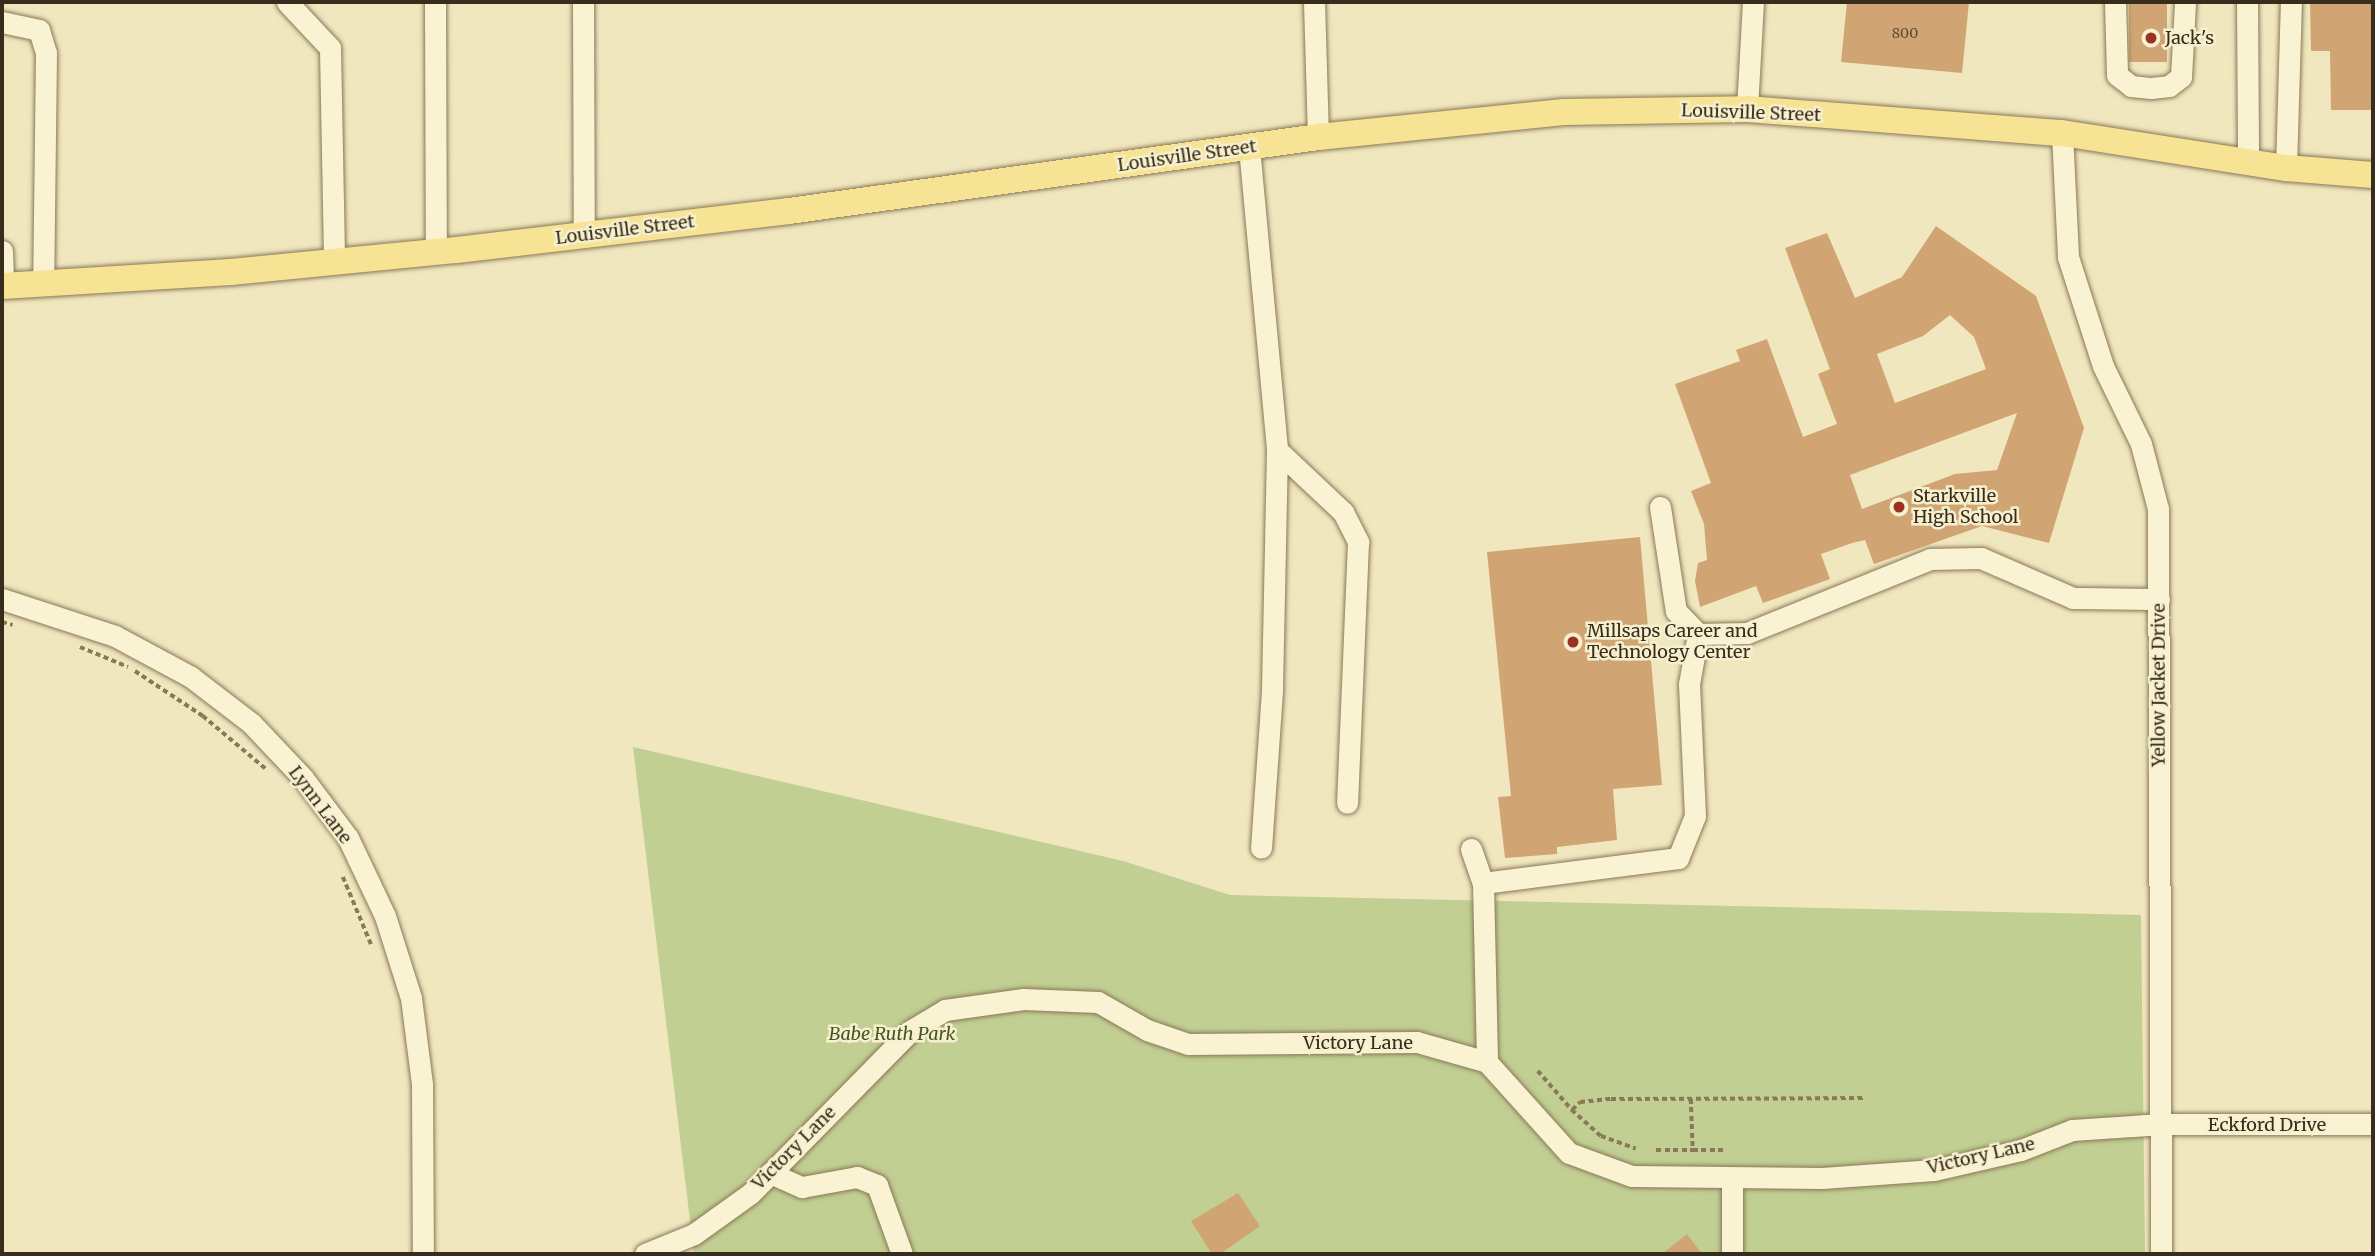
<!DOCTYPE html>
<style>
body{margin:0}
#map{position:relative;width:2375px;height:1256px;overflow:hidden;background:#f0e7bf;font-family:Merriweather,serif}
div>[style]{position:absolute}
[style*='--x']{left:calc(var(--x)*1px);top:calc(var(--y)*1px);width:calc(var(--w)*1px);rotate:calc(var(--a)*1deg)}
.green>*{inset:0;background:#c1cf93}
.building>*{inset:0;background:#d0a573;transform-origin:0 0}
.path>*{height:3.5px;margin-top:-1.75px;transform-origin:0;background:repeating-linear-gradient(90deg,#8a7856 0 5px,transparent 0 8.5px)}
.roads{filter:drop-shadow(0 0 2px #8a7856) drop-shadow(0 0 2px #8a7856)}
.minor>*{height:21px;margin:-10.5px;padding:0 10.5px;transform-origin:10.5px;border-radius:10.5px;background:#faf3d3}
.major>*{height:26px;margin:-13px;padding:0 13px;transform-origin:13px;border-radius:13px;background:#f6e394}
.dots>*{width:19px;height:19px;translate:-50% -50%;box-sizing:border-box;border:4px solid #f7f0cf;border-radius:50%}
span{translate:-50% -50%;white-space:nowrap;text-align:center;line-height:1.15;-webkit-text-stroke:5px #f7f0cf;paint-order:stroke}
.number-label{font-size:14px;color:#5e4b32}
.number-label span{-webkit-text-stroke-width:0}
.poi-label{font-size:18px;color:#382d1c}
.left{translate:0 -50%;text-align:left}
.street-label{font-size:18px;color:#382d1c}
.park-label{font-size:18px;color:#435621;font-style:italic}
.frame{position:absolute;inset:0;border:4px solid #382d1c;pointer-events:none}
</style>
<div id="map">
<div class="green">
<i style="clip-path:polygon(633px 747px,1123px 861px,1230px 895px,2141px 915px,2145px 1254px,694px 1254px)"></i>
</div>
<div class="building">
<i style="clip-path:polygon(1847px 2px,1969px 2px,1962px 73px,1841px 62px)"></i>
<i style="left:2129px;top:2px;width:38px;height:60px"></i>
<i style="clip-path:polygon(2310px 2px,2373px 2px,2373px 110px,2331px 110px,2330px 51px,2311px 51px)"></i>
<i style="clip-path:polygon(evenodd,1936px 226px,2036px 296px,2084px 428px,2049px 543px,1982px 526px,1874px 564px,1865px 540px,1852px 543px,1821px 554px,1830px 579px,1763px 603px,1756px 586px,1700px 607px,1695px 581px,1698px 563px,1707px 560px,1704px 524px,1691px 491px,1711px 483px,1675px 384px,1740px 361px,1736px 350px,1767px 339px,1803px 437px,1837px 424px,1818px 374px,1830px 369px,1785px 248px,1827px 233px,1855px 298px,1902px 277px,1936px 226px,1950px 315px,1974px 337px,1986px 369px,1895px 403px,1877px 354px,1923px 336px,1950px 315px,1936px 226px,2017px 413px,1997px 470px,1955px 474px,1862px 509px,1850px 475px,2017px 413px)"></i>
<i style="clip-path:polygon(1640px 537px,1662px 785px,1613px 789px,1617px 840px,1557px 847px,1557px 854px,1505px 858px,1498px 797px,1511px 796px,1487px 552px)"></i>
<i style="clip-path:polygon(1238px 1193px,1260px 1226px,1220px 1254px,1212px 1254px,1191px 1221px)"></i>
<i style="clip-path:polygon(1687px 1234px,1702px 1254px,1662px 1254px)"></i>
</div>
<div class="path">
<i style="--x:2;--y:622;--w:11;--a:15"></i>
<i style="--x:80;--y:647;--w:52;--a:22.6"></i>
<i style="--x:135;--y:671;--w:82;--a:33.5"></i>
<i style="--x:203;--y:716;--w:82;--a:40.1"></i>
<i style="--x:343;--y:877;--w:73;--a:67.3"></i>
<i style="--x:1538;--y:1071;--w:52;--a:48.9"></i>
<i style="--x:1572;--y:1110;--w:11;--a:-45"></i>
<i style="--x:1580;--y:1102;--w:31;--a:-6"></i>
<i style="--x:1611;--y:1099;--w:253;--a:-0.2"></i>
<i style="--x:1691;--y:1099;--w:51;--a:87.8"></i>
<i style="--x:1693;--y:1150;--w:32;--a:0"></i>
<i style="--x:1572;--y:1110;--w:39;--a:42"></i>
<i style="--x:1601;--y:1136;--w:37;--a:20"></i>
<i style="--x:1656;--y:1150;--w:37;--a:0"></i>
</div>
<div class="roads">
<div class="minor">
<i style="--x:287;--y:2;--w:63;--a:46.9"></i>
<i style="--x:330;--y:48;--w:215;--a:88.9"></i>
<i style="--x:435;--y:2;--w:250;--a:89.8"></i>
<i style="--x:583;--y:2;--w:233;--a:89.8"></i>
<i style="--x:1314;--y:2;--w:135;--a:88.3"></i>
<i style="--x:2115;--y:2;--w:73;--a:88.4"></i>
<i style="--x:2117;--y:75;--w:18;--a:38"></i>
<i style="--x:2131;--y:86;--w:20;--a:6"></i>
<i style="--x:2151;--y:88;--w:18;--a:-6"></i>
<i style="--x:2169;--y:86;--w:15;--a:-37"></i>
<i style="--x:2181;--y:77;--w:75;--a:-86.9"></i>
<i style="--x:2247;--y:2;--w:157;--a:89.6"></i>
<i style="--x:2;--y:22;--w:38;--a:12"></i>
<i style="--x:39;--y:30;--w:24;--a:73"></i>
<i style="--x:46;--y:53;--w:231;--a:90.7"></i>
<i style="--x:1747;--y:109;--w:107;--a:-86.8"></i>
<i style="--x:2062;--y:133;--w:124;--a:87.2"></i>
<i style="--x:2068;--y:257;--w:114;--a:72.2"></i>
<i style="--x:2103;--y:366;--w:87;--a:64"></i>
<i style="--x:2141;--y:444;--w:67;--a:75.3"></i>
<i style="--x:2158;--y:509;--w:745;--a:89.77"></i>
<i style="--x:1249;--y:147;--w:304;--a:84.7"></i>
<i style="--x:1277;--y:450;--w:241;--a:91.2"></i>
<i style="--x:1272;--y:691;--w:157;--a:94"></i>
<i style="--x:2286;--y:168;--w:166;--a:-88.3"></i>
<i style="--x:2;--y:251;--w:35;--a:88"></i>
<i style="--x:1277;--y:450;--w:91;--a:43.2"></i>
<i style="--x:1343;--y:512;--w:34;--a:63"></i>
<i style="--x:1358;--y:542;--w:261;--a:92.4"></i>
<i style="--x:1660;--y:507;--w:105;--a:81.3"></i>
<i style="--x:1676;--y:611;--w:32;--a:46"></i>
<i style="--x:1698;--y:634;--w:49;--a:-1.2"></i>
<i style="--x:1747;--y:633;--w:197;--a:-22"></i>
<i style="--x:1930;--y:559;--w:51;--a:-1.1"></i>
<i style="--x:1981;--y:558;--w:100;--a:23.5"></i>
<i style="--x:2073;--y:598;--w:86;--a:0.7"></i>
<i style="--x:2;--y:599;--w:119;--a:18.1"></i>
<i style="--x:115;--y:636;--w:86;--a:28.3"></i>
<i style="--x:191;--y:677;--w:76;--a:37.5"></i>
<i style="--x:251;--y:723;--w:76;--a:46.6"></i>
<i style="--x:303;--y:778;--w:75;--a:53.1"></i>
<i style="--x:348;--y:838;--w:86;--a:64.6"></i>
<i style="--x:385;--y:916;--w:86;--a:72.4"></i>
<i style="--x:411;--y:998;--w:87;--a:82.7"></i>
<i style="--x:422;--y:1084;--w:170;--a:89.7"></i>
<i style="--x:1471;--y:849;--w:36;--a:71"></i>
<i style="--x:1483;--y:883;--w:197;--a:-7.3"></i>
<i style="--x:1678;--y:858;--w:45;--a:-68"></i>
<i style="--x:1695;--y:816;--w:132;--a:-92.6"></i>
<i style="--x:1689;--y:684;--w:51;--a:-79.8"></i>
<i style="--x:1483;--y:883;--w:179;--a:88.7"></i>
<i style="--x:770;--y:1173;--w:35;--a:24"></i>
<i style="--x:802;--y:1187;--w:56;--a:-10.3"></i>
<i style="--x:857;--y:1177;--w:22;--a:22"></i>
<i style="--x:877;--y:1185;--w:73;--a:70.1"></i>
<i style="--x:1732;--y:1180;--w:74;--a:90"></i>
<i style="--x:645;--y:1254;--w:53;--a:-22.2"></i>
<i style="--x:694;--y:1234;--w:70;--a:-35.7"></i>
<i style="--x:751;--y:1193;--w:227;--a:-45.5"></i>
<i style="--x:910;--y:1031;--w:41;--a:-31"></i>
<i style="--x:945;--y:1010;--w:79;--a:-8"></i>
<i style="--x:1023;--y:999;--w:75;--a:2.3"></i>
<i style="--x:1098;--y:1002;--w:56;--a:29.7"></i>
<i style="--x:1147;--y:1030;--w:43;--a:18.9"></i>
<i style="--x:1188;--y:1044;--w:229;--a:-0.5"></i>
<i style="--x:1417;--y:1042;--w:73;--a:15.9"></i>
<i style="--x:1487;--y:1062;--w:122;--a:48"></i>
<i style="--x:1569;--y:1153;--w:67;--a:20.1"></i>
<i style="--x:1632;--y:1176;--w:190;--a:0.6"></i>
<i style="--x:1822;--y:1178;--w:112;--a:-4.1"></i>
<i style="--x:1934;--y:1170;--w:89;--a:-12.9"></i>
<i style="--x:2021;--y:1150;--w:55;--a:-21.4"></i>
<i style="--x:2072;--y:1130;--w:90;--a:-3.8"></i>
<i style="--x:2162;--y:1124;--w:211;--a:0"></i>
</div>
<div class="major">
<i style="--x:2;--y:286;--w:229;--a:-3.5"></i>
<i style="--x:231;--y:272;--w:227;--a:-5.6"></i>
<i style="--x:457;--y:250;--w:334;--a:-6.7"></i>
<i style="--x:789;--y:211;--w:534;--a:-7.96"></i>
<i style="--x:1318;--y:137;--w:247;--a:-5.8"></i>
<i style="--x:1564;--y:112;--w:183;--a:-0.9"></i>
<i style="--x:1747;--y:109;--w:316;--a:4.4"></i>
<i style="--x:2062;--y:133;--w:227;--a:8.9"></i>
<i style="--x:2286;--y:168;--w:87;--a:4.6"></i>
</div>
</div>
<div class="dots">
<i style="left:2151px;top:38px;background:#9c3123"></i>
<i style="left:1899px;top:507px;background:#9c3123"></i>
<i style="left:1573px;top:642px;background:#9c3123"></i>
</div>
<div class="number-label">
<span style="left:1905px;top:33px">800</span>
</div>
<div class="poi-label">
<span class="left" style="left:2165px;top:38px">Jack's</span>
<span class="left" style="left:1913px;top:507px">Starkville<br>High School</span>
<span class="left" style="left:1587px;top:642px">Millsaps Career and<br>Technology Center</span>
</div>
<div class="street-label">
<span style="left:1751px;top:113px;rotate:2deg">Louisville Street</span>
<span style="left:1187px;top:156px;rotate:-8deg">Louisville Street</span>
<span style="left:625px;top:230px;rotate:-7deg">Louisville Street</span>
<span style="left:2159px;top:685px;rotate:-90deg">Yellow Jacket Drive</span>
<span style="left:320px;top:805px;rotate:53deg">Lynn Lane</span>
<span style="left:1358px;top:1043px">Victory Lane</span>
<span style="left:2267px;top:1125px">Eckford Drive</span>
<span style="left:794px;top:1148px;rotate:-45deg">Victory Lane</span>
<span style="left:1981px;top:1156px;rotate:-13deg">Victory Lane</span>
</div>
<div class="park-label">
<span style="left:892px;top:1034px">Babe Ruth Park</span>
</div>
<div class="frame"></div>
</div>
